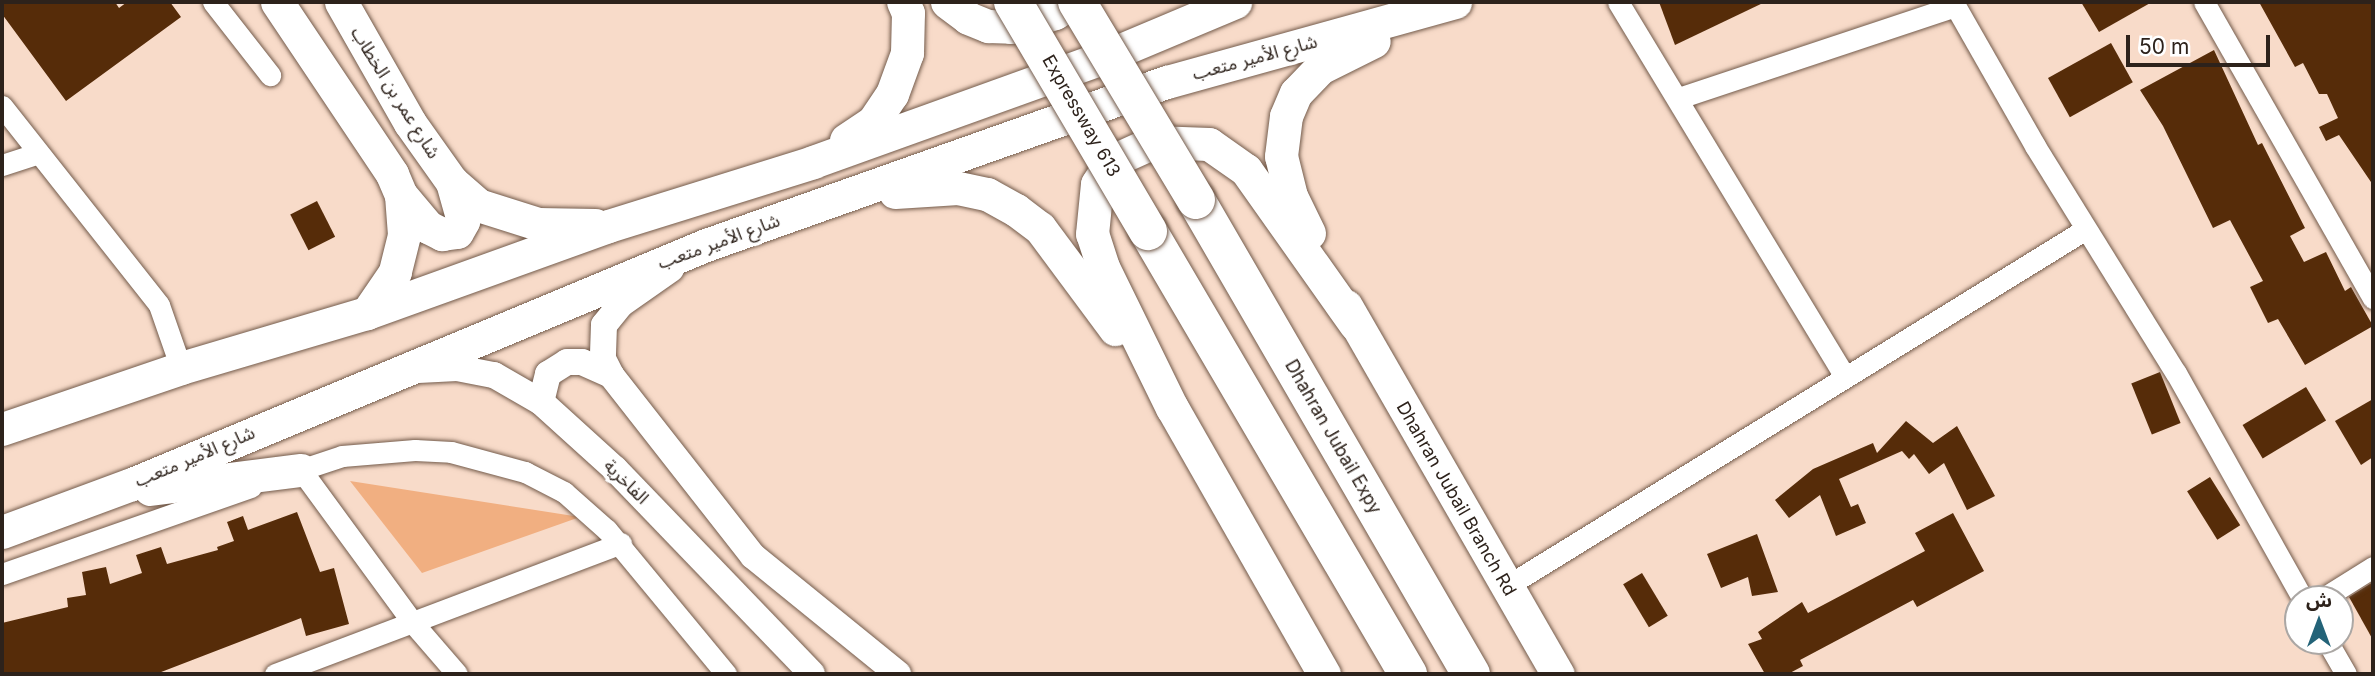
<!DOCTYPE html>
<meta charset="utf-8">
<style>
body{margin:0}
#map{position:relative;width:2375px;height:676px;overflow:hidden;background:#f8dbc9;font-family:Inter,"Noto Sans Arabic",sans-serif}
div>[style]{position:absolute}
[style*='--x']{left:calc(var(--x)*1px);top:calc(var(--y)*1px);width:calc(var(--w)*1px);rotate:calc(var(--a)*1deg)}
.green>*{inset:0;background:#f1af81}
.building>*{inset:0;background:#562c09;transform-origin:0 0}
.roads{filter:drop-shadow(0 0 2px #735b4b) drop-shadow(0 0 2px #735b4b)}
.minor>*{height:21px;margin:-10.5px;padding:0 10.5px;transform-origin:10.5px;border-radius:10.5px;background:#fff}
.tertiary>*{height:26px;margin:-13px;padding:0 13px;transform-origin:13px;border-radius:13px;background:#fff}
.primary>*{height:33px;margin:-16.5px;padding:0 16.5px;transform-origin:16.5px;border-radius:16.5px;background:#fff}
.motorway>*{height:38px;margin:-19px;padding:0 19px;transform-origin:19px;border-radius:19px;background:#fff}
.bridges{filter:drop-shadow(0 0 2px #735b4b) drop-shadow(0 0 2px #735b4b)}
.motorway-bridge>*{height:38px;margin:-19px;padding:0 19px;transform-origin:19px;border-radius:19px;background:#fff}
span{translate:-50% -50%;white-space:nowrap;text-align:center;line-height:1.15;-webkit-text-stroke:7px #fff;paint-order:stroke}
.street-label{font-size:18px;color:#2d221b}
.frame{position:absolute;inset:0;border:4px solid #2d221b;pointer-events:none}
.north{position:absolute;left:2284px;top:585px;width:70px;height:70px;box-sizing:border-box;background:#fff;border:2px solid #aba7a4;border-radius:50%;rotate:0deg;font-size:19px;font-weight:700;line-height:28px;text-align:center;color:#2d221b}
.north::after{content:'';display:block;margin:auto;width:24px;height:32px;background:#236378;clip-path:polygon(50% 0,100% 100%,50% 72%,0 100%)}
.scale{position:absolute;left:2126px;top:35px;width:144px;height:32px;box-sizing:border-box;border:4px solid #2d221b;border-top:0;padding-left:9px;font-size:21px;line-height:24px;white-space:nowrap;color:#2d221b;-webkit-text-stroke:5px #fff;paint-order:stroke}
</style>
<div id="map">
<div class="green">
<i style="clip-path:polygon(350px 481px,580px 517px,422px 573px)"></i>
</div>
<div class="building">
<i style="clip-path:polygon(2px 2px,115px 2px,119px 8px,127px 2px,170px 2px,181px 17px,66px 101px,2px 14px)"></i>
<i style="clip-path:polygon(1659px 2px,1765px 2px,1675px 45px)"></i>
<i style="clip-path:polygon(2081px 2px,2152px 2px,2099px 32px)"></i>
<i style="clip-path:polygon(2259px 2px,2373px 2px,2373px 185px,2339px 135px,2326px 141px,2319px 127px,2338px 118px,2327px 94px,2319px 94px,2303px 63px,2295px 67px)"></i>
<i style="left:2111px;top:43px;width:45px;height:72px;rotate:61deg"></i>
<i style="clip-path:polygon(2214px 50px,2258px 145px,2262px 143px,2305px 228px,2290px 236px,2304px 262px,2326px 252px,2345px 291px,2351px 287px,2373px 326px,2305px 365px,2278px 319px,2268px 323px,2250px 287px,2263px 281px,2230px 220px,2213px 228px,2163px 126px,2140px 90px)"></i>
<i style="left:317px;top:201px;width:40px;height:30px;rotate:63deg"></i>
<i style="left:2160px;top:372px;width:55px;height:31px;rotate:68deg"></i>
<i style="left:2306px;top:387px;width:39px;height:74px;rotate:59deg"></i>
<i style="clip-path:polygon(2373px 399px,2373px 457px,2361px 465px,2335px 421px)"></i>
<i style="clip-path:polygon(1906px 421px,1933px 443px,1957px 426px,1995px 496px,1967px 510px,1944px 463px,1929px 474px,1914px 454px,1909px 459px,1902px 451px,1839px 479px,1851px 507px,1858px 504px,1866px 523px,1836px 536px,1820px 495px,1789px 518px,1775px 500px,1813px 469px,1873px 443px,1877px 453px)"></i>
<i style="left:2210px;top:477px;width:57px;height:27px;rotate:58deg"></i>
<i style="clip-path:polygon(297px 512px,320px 572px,334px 568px,349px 624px,306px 636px,301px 618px,156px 674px,2px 674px,2px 623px,68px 607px,67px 598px,86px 595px,82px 572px,106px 567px,110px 584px,142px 573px,136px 555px,161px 547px,167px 564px,218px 550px,217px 547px,234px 541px,227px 522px,243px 516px,248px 530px)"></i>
<i style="clip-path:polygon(1953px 513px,1984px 571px,1917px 607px,1913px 600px,1800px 660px,1803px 666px,1788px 674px,1765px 674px,1748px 644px,1762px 639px,1758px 632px,1802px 602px,1808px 613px,1925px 551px,1915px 533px)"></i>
<i style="clip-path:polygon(1757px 534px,1778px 592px,1752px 596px,1748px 577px,1721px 588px,1707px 554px)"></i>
<i style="left:1642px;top:573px;width:50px;height:22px;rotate:59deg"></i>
<i style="clip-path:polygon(2373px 582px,2373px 640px,2349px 597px)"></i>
</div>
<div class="roads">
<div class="minor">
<i style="--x:213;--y:2;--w:93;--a:52"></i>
<i style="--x:1618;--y:2;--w:438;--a:58.8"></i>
<i style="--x:1953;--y:2;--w:166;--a:60.3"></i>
<i style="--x:2035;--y:146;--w:267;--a:58.2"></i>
<i style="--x:2176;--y:373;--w:259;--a:60.7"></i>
<i style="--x:2204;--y:2;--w:341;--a:60.3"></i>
<i style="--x:1679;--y:98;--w:291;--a:-18.4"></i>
<i style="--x:2;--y:106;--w:253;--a:51.7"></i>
<i style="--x:159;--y:305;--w:67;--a:70.8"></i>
<i style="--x:2;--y:165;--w:38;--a:-18"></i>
<i style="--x:301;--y:470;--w:190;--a:53.8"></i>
<i style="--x:413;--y:623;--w:67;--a:49.2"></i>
<i style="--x:291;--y:473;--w:54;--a:-18.4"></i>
<i style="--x:342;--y:456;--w:73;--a:-4.7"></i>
<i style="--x:415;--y:450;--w:36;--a:3"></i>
<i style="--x:451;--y:452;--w:77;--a:15.1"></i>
<i style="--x:525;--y:472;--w:44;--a:27.1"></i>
<i style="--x:564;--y:492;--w:57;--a:41.5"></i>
<i style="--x:607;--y:530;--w:187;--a:50.4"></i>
<i style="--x:2;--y:574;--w:264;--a:-19.3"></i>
<i style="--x:1507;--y:586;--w:680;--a:-31.66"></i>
<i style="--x:2322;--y:599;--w:60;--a:-32.1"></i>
<i style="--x:2327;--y:641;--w:38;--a:60"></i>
<i style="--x:275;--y:674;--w:370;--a:-20.7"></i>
</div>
<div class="tertiary">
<i style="--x:671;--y:269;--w:61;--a:145"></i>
<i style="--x:621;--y:304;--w:27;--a:129"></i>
<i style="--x:604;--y:325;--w:34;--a:92"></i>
<i style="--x:603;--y:359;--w:18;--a:63"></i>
<i style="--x:611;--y:375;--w:230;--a:51.9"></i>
<i style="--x:753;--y:556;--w:187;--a:39.1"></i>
<i style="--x:418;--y:370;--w:39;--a:-3"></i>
<i style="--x:457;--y:368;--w:38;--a:11"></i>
<i style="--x:494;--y:375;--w:54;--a:29.9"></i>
<i style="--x:541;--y:402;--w:100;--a:42.2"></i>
<i style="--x:615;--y:469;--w:284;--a:46.1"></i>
<i style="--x:541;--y:402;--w:29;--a:-76"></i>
<i style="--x:548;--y:374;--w:22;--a:-32"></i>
<i style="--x:567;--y:362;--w:15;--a:0"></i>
<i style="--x:582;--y:362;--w:32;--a:24"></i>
</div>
<div class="primary">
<i style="--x:277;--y:2;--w:207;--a:56.2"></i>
<i style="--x:392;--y:174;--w:23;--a:67"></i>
<i style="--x:401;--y:195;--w:40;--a:85.7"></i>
<i style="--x:404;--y:235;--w:38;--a:104"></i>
<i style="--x:395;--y:272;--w:50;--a:124.3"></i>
<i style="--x:341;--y:2;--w:139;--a:60.3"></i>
<i style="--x:410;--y:123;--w:72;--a:54.6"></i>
<i style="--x:452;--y:182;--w:35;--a:41"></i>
<i style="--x:478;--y:205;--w:63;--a:17.6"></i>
<i style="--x:538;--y:224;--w:57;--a:1"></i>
<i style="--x:947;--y:2;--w:26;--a:37"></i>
<i style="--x:968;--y:18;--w:22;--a:22"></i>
<i style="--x:988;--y:26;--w:23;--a:2"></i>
<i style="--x:1011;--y:27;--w:46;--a:-17.7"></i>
<i style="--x:1055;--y:13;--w:20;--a:-33"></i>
<i style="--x:846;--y:140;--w:32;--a:-34"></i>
<i style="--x:873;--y:122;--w:34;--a:-56"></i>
<i style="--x:892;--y:94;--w:44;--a:-69.9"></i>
<i style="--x:907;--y:53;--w:40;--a:-88.6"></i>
<i style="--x:908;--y:13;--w:12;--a:-114"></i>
<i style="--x:895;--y:192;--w:63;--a:-3.6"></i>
<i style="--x:958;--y:188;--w:30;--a:12"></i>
<i style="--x:987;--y:194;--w:33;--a:29"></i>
<i style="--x:1016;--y:210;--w:30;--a:37"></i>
<i style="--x:1040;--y:228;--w:126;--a:53.4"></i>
<i style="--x:401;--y:195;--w:42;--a:49.8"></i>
<i style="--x:428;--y:227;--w:16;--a:27"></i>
<i style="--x:442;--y:234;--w:15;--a:-8"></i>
<i style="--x:457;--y:232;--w:13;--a:-61"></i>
<i style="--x:463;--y:221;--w:41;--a:-105.8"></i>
<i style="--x:1309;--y:233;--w:41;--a:-115.9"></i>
<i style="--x:1291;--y:196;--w:41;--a:-104"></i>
<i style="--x:1281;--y:156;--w:40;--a:-82.9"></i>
<i style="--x:1286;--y:116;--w:25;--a:-67"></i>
<i style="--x:1296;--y:93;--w:35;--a:-46"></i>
<i style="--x:1320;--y:68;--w:60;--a:-26.6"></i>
<i style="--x:1346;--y:306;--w:425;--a:60.1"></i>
<i style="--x:2;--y:429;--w:189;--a:-18.8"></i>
<i style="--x:181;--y:368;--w:194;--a:-16.5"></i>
<i style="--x:367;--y:313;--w:256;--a:-19.8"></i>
<i style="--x:608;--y:226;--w:215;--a:-17.3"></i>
<i style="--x:813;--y:162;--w:302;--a:-19.8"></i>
<i style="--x:1097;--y:60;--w:150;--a:-22.8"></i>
<i style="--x:150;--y:489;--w:152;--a:-7.2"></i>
<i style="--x:2;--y:532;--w:139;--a:-20.3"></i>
<i style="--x:132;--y:484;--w:622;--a:-22.61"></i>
<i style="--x:706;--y:245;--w:489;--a:-19.5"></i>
<i style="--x:1167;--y:82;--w:299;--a:-15.5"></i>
<i style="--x:1324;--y:674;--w:306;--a:-119.7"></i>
<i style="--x:1172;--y:408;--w:157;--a:-116.1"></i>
<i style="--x:1103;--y:267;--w:35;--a:-108"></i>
<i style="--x:1092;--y:234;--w:50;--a:-84.3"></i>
<i style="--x:1097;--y:184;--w:27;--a:-57"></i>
<i style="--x:1112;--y:161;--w:46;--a:-24.3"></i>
<i style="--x:1154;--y:142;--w:55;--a:2.1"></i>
<i style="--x:1209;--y:144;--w:45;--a:35.1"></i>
<i style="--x:1246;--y:170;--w:189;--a:54.7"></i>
</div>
<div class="motorway">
<i style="--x:1196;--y:200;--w:548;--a:59.88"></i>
<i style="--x:1148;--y:231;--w:514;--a:59.59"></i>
</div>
</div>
<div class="bridges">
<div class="motorway-bridge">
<i style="--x:1013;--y:2;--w:266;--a:59.5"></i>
<i style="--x:1077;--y:2;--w:231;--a:59"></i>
</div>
</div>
<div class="street-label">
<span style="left:1255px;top:58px;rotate:-15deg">شارع الأمير متعب</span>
<span style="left:395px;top:93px;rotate:58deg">شارع عمر بن الخطاب</span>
<span style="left:1081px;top:116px;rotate:60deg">Expressway 613</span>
<span style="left:719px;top:242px;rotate:-20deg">شارع الأمير متعب</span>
<span style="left:1333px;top:437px;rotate:60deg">Dhahran Jubail Expy</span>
<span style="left:195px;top:457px;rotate:-23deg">شارع الأمير متعب</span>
<span style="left:626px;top:482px;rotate:45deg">الفاخرية</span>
<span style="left:1456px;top:499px;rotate:60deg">Dhahran Jubail Branch Rd</span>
</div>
<div class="frame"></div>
<div class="north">ش</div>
<div class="scale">50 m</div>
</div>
